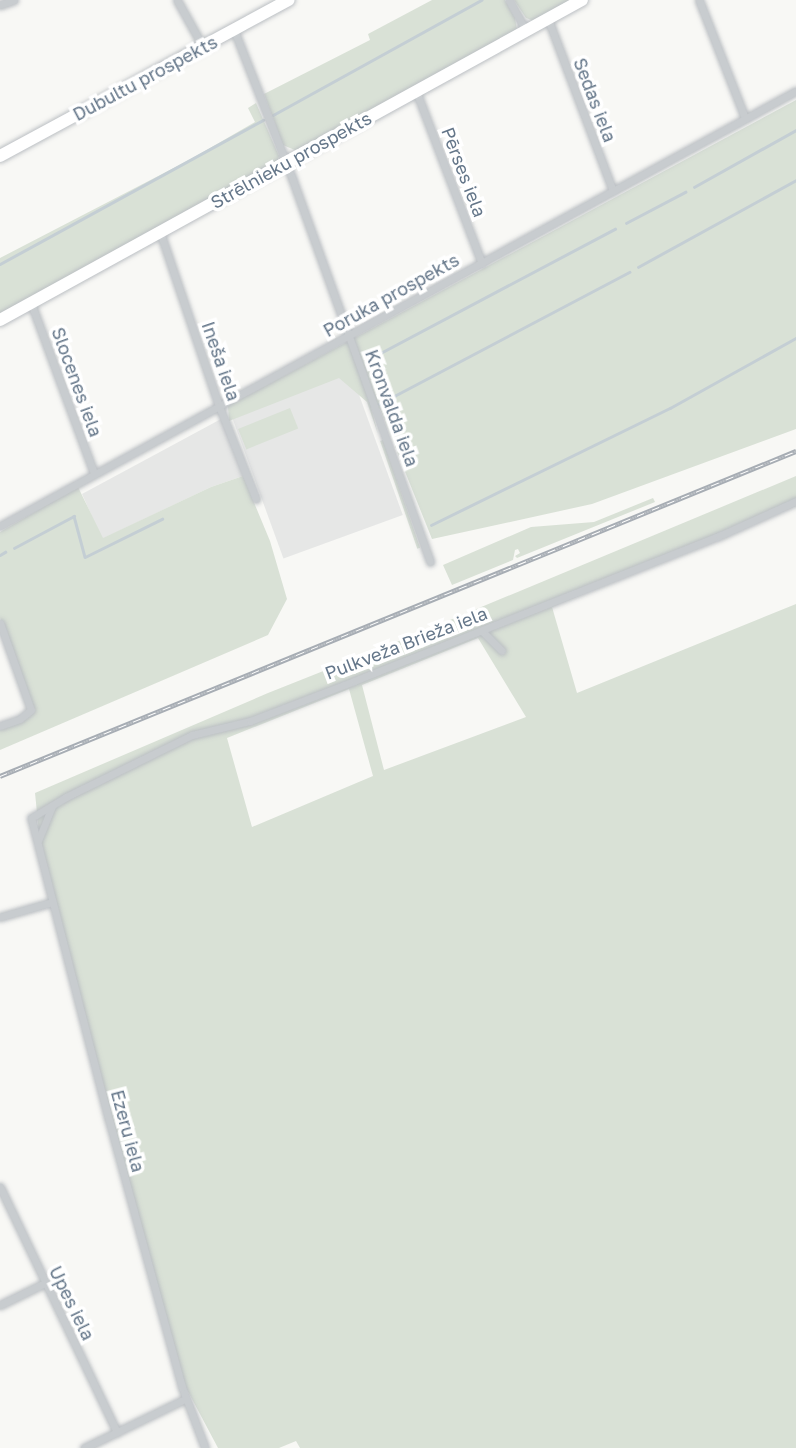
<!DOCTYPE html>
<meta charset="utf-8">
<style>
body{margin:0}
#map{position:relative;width:796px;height:1448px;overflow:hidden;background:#f8f8f5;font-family:"Golos Text",sans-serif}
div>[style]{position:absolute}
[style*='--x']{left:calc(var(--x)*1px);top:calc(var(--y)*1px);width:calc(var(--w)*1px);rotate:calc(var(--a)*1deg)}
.built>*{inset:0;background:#e6e7e6;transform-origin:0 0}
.green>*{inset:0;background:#d9e1d6;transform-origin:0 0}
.stream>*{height:2.5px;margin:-1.25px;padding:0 1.25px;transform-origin:1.25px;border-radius:1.25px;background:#c4ced4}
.roads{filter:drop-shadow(0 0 2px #bbbfc3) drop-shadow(0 0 2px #bbbfc3)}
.street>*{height:7px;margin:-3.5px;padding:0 3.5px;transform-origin:3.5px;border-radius:3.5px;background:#c8cccf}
.primary>*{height:12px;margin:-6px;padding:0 6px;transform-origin:6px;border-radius:6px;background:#fff}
.rail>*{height:5px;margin-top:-2.5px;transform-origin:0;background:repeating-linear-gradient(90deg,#fff 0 8px,#a7adb4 0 16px);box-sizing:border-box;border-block:2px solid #a7adb4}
span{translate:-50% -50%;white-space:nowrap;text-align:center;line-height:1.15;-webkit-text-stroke:7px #fff;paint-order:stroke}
.street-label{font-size:18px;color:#647689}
</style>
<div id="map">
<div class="built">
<i style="left:346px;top:359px;width:166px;height:127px;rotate:70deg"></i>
<i style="clip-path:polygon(221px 419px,243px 476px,211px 487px,102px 539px,82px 494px)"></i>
</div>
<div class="green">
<i style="clip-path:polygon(432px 0,505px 0,515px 18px,517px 30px,297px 151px,283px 145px,264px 94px,370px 40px,368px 34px)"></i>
<i style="clip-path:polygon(514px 0,572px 0,534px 21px,526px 18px)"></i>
<i style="clip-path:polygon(796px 100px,796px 429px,592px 504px,432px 539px,380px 409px,371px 407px,378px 434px,367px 402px,339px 378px,229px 421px,228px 406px)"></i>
<i style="clip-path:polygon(256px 103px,279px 156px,277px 163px,0 315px,0 258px,191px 159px,255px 122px,248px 108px)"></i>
<i style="left:290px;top:408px;width:22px;height:56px;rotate:68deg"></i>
<i style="left:383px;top:440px;width:114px;height:3px;rotate:71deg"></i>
<i style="clip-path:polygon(243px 476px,270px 541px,287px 599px,268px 635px,0 750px,0 726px,31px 710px,0 618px,0 532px,78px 487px,103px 538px,211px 487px)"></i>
<i style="clip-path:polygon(evenodd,796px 476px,796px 506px,552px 607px,577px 693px,796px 604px,796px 1448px,300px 1448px,296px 1441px,279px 1448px,218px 1448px,183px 1382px,41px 852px,35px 793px,268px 693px,419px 633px,796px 476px,478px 638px,526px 717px,384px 770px,362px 685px,478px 638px,796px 476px,349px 689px,373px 776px,252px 827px,227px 738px,349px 689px)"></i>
<i style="clip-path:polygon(653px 498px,655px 502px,517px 558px,515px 556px,520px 553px,518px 549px,515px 550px,513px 560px,452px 585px,443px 565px,531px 527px,594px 522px)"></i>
</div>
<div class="stream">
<i style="--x:273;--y:115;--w:238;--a:-28.9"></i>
<i style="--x:694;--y:187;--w:117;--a:-29.2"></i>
<i style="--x:626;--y:223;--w:67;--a:-27.7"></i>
<i style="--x:0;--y:264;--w:300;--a:-28.7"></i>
<i style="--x:638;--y:267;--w:180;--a:-28.8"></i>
<i style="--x:371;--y:358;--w:276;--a:-27.9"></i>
<i style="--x:379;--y:404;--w:283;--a:-27.8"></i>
<i style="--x:431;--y:525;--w:266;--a:-26.1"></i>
<i style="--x:670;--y:408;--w:144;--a:-29.1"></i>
<i style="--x:14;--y:548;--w:68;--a:-28.1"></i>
<i style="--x:74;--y:516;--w:42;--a:75"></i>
<i style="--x:85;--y:557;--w:86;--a:-26.3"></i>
<i style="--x:0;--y:555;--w:6;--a:-31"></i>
</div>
<div class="roads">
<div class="street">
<i style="--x:177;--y:0;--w:54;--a:61"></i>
<i style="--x:509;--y:0;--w:35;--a:61"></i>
<i style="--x:699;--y:0;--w:127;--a:68.7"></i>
<i style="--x:0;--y:5;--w:15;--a:-20"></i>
<i style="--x:548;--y:19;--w:184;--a:69.3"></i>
<i style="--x:234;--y:30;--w:159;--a:68.6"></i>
<i style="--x:292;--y:178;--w:408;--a:70.2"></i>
<i style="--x:416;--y:91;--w:185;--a:69.1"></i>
<i style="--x:160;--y:232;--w:184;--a:71.3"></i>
<i style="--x:219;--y:406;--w:100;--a:68.3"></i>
<i style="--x:31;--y:303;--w:181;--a:69.7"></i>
<i style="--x:0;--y:526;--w:907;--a:-28.66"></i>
<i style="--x:0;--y:623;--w:92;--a:70.4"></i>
<i style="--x:31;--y:710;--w:14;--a:141"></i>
<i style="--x:20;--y:719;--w:21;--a:161"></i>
<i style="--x:482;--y:631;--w:28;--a:45"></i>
<i style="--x:38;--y:841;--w:37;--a:-68"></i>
<i style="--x:0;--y:917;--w:54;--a:-16.1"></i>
<i style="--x:0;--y:1187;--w:272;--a:64.5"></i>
<i style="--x:0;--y:1305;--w:50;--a:-26.1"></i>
<i style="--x:84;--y:1448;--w:112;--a:-25.9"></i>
<i style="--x:205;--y:1448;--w:65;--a:-110.7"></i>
<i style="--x:182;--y:1387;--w:276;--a:-105.3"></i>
<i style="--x:109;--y:1121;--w:313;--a:-104.4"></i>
<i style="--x:31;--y:818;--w:41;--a:-31"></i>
<i style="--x:66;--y:797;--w:140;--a:-26.2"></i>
<i style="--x:192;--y:735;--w:60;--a:-13.6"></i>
<i style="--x:250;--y:721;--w:111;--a:-21"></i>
<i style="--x:354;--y:681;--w:393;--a:-21.7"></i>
<i style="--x:719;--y:536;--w:85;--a:-24.4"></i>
</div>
<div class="primary">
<i style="--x:0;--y:156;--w:328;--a:-28.4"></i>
<i style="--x:0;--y:320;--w:664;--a:-28.8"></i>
</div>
</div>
<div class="rail">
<i style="--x:0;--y:776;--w:860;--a:-22.21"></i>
</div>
<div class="street-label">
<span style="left:145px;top:78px;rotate:-28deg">Dubultu prospekts</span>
<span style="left:595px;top:100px;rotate:69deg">Sedas iela</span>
<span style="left:291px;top:160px;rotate:-29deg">Strēlnieku prospekts</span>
<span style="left:464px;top:172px;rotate:69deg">Pērses iela</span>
<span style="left:391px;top:295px;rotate:-29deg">Poruka prospekts</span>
<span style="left:221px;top:361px;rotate:71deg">Ineša iela</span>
<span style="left:77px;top:382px;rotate:70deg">Slocenes iela</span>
<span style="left:392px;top:408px;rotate:70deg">Kronvalda iela</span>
<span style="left:406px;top:643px;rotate:-21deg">Pulkveža Brieža iela</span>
<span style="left:128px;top:1131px;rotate:75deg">Ezeru iela</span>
<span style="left:72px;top:1303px;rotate:64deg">Upes iela</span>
</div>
</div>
